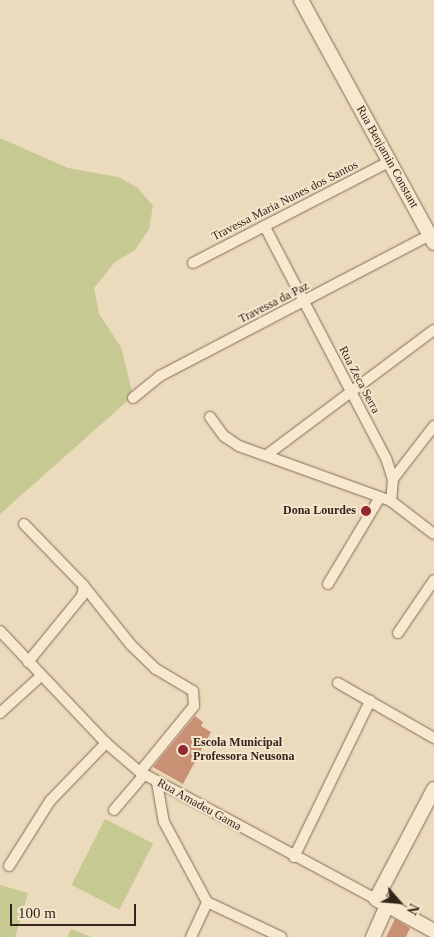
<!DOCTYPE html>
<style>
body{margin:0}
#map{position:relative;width:434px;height:937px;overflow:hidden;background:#ecdabd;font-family:"Times New Roman",serif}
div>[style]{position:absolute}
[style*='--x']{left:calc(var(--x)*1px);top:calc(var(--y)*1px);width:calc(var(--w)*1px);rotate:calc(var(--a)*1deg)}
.green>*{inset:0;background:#c7c992;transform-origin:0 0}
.building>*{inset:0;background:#ca9073}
.roads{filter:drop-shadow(0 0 1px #836b57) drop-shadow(0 0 1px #836b57)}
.street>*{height:10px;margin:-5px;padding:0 5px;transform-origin:5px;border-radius:5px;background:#f8e8cf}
.secondary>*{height:14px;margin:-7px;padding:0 7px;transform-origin:7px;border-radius:7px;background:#f8e8cf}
.dots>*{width:14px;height:14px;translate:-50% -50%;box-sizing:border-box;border:2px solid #f4e5cc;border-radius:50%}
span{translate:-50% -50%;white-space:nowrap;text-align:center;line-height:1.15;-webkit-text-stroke:4px #f4e5cc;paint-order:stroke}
.street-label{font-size:12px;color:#33251b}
.poi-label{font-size:12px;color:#33251b;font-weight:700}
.right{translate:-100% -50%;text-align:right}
.left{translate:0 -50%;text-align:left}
.north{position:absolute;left:374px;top:877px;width:50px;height:50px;-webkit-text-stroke:4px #f4e5cc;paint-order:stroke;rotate:117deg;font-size:14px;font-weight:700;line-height:20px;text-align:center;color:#33251b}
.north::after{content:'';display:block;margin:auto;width:18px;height:22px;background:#33251b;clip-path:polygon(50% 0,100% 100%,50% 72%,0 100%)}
.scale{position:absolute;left:10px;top:904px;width:126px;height:22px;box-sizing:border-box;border:2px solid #33251b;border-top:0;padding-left:6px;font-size:15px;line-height:18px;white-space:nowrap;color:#33251b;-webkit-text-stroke:4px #f4e5cc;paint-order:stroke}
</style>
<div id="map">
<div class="green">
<i style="clip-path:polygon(0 138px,68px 168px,118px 177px,138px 188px,153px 206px,149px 229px,135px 250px,115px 262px,94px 288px,99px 314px,121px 347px,133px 396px,0 514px)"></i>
<i style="left:105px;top:819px;width:54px;height:74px;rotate:27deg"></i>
<i style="clip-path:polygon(0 885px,28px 893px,15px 937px,0 937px)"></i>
<i style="clip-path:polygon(71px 929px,91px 937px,67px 937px)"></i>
</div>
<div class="building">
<i style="clip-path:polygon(195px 716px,203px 722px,201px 726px,211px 732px,183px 784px,153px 767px)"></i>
<i style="clip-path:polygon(395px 919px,410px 928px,406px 937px,386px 937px)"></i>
</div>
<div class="roads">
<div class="street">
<i style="--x:265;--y:227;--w:261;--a:62.4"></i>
<i style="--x:386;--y:458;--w:22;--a:72"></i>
<i style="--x:393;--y:479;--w:22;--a:95"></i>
<i style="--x:391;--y:501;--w:54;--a:37.5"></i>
<i style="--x:193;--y:263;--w:220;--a:-27.3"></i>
<i style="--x:133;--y:398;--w:35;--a:-39"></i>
<i style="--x:160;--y:376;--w:305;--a:-27.6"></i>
<i style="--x:210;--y:417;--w:24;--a:54"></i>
<i style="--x:224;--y:436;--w:18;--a:34"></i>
<i style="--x:239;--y:446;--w:162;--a:19.9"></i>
<i style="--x:268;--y:454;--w:207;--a:-36.8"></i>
<i style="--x:393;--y:479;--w:67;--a:-52.3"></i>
<i style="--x:24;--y:524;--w:86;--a:45.9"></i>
<i style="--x:84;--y:586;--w:75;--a:51.5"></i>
<i style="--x:131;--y:645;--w:35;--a:44"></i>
<i style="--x:156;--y:669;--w:43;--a:30.7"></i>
<i style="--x:193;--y:691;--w:15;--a:86"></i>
<i style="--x:194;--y:706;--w:85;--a:129.3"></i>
<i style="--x:328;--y:584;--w:101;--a:-59.1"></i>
<i style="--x:0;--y:631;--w:154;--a:46.6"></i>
<i style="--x:106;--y:743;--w:45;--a:40.5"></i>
<i style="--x:140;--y:772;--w:268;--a:28.3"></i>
<i style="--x:398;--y:633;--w:64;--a:-55.8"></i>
<i style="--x:28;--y:662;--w:85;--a:-50.7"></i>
<i style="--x:82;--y:596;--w:10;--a:-79"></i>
<i style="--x:338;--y:683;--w:111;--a:29.8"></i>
<i style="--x:0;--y:713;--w:55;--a:-42.1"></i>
<i style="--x:157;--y:783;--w:40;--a:80"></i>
<i style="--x:164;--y:822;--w:91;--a:61.7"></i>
<i style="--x:114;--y:810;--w:46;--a:-49.4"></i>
<i style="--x:294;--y:857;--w:174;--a:-64"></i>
<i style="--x:9;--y:866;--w:77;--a:-57.8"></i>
<i style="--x:50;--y:801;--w:81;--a:-46"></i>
<i style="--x:207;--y:902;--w:82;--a:25.3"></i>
<i style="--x:191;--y:937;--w:38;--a:-65"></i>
</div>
<div class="secondary">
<i style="--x:301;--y:0;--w:277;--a:61.3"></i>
<i style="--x:434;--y:789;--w:124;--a:117.8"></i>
<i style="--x:376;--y:899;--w:66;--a:28.9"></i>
<i style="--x:373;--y:937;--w:34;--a:-66"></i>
</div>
</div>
<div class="dots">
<i style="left:366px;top:511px;background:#912832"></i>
<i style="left:183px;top:750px;background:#912832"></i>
</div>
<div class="street-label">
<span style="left:387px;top:157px;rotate:61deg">Rua Benjamin Constant</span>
<span style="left:285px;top:201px;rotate:-27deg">Travessa Maria Nunes dos Santos</span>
<span style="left:274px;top:303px;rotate:-27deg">Travessa da Paz</span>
<span style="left:359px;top:380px;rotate:62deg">Rua Zeca Serra</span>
<span style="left:199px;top:805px;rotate:29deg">Rua Amadeu Gama</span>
</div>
<div class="poi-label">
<span class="right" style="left:356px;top:511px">Dona Lourdes</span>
<span class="left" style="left:193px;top:750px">Escola Municipal<br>Professora Neusona</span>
</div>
<div class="north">N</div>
<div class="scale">100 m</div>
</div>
